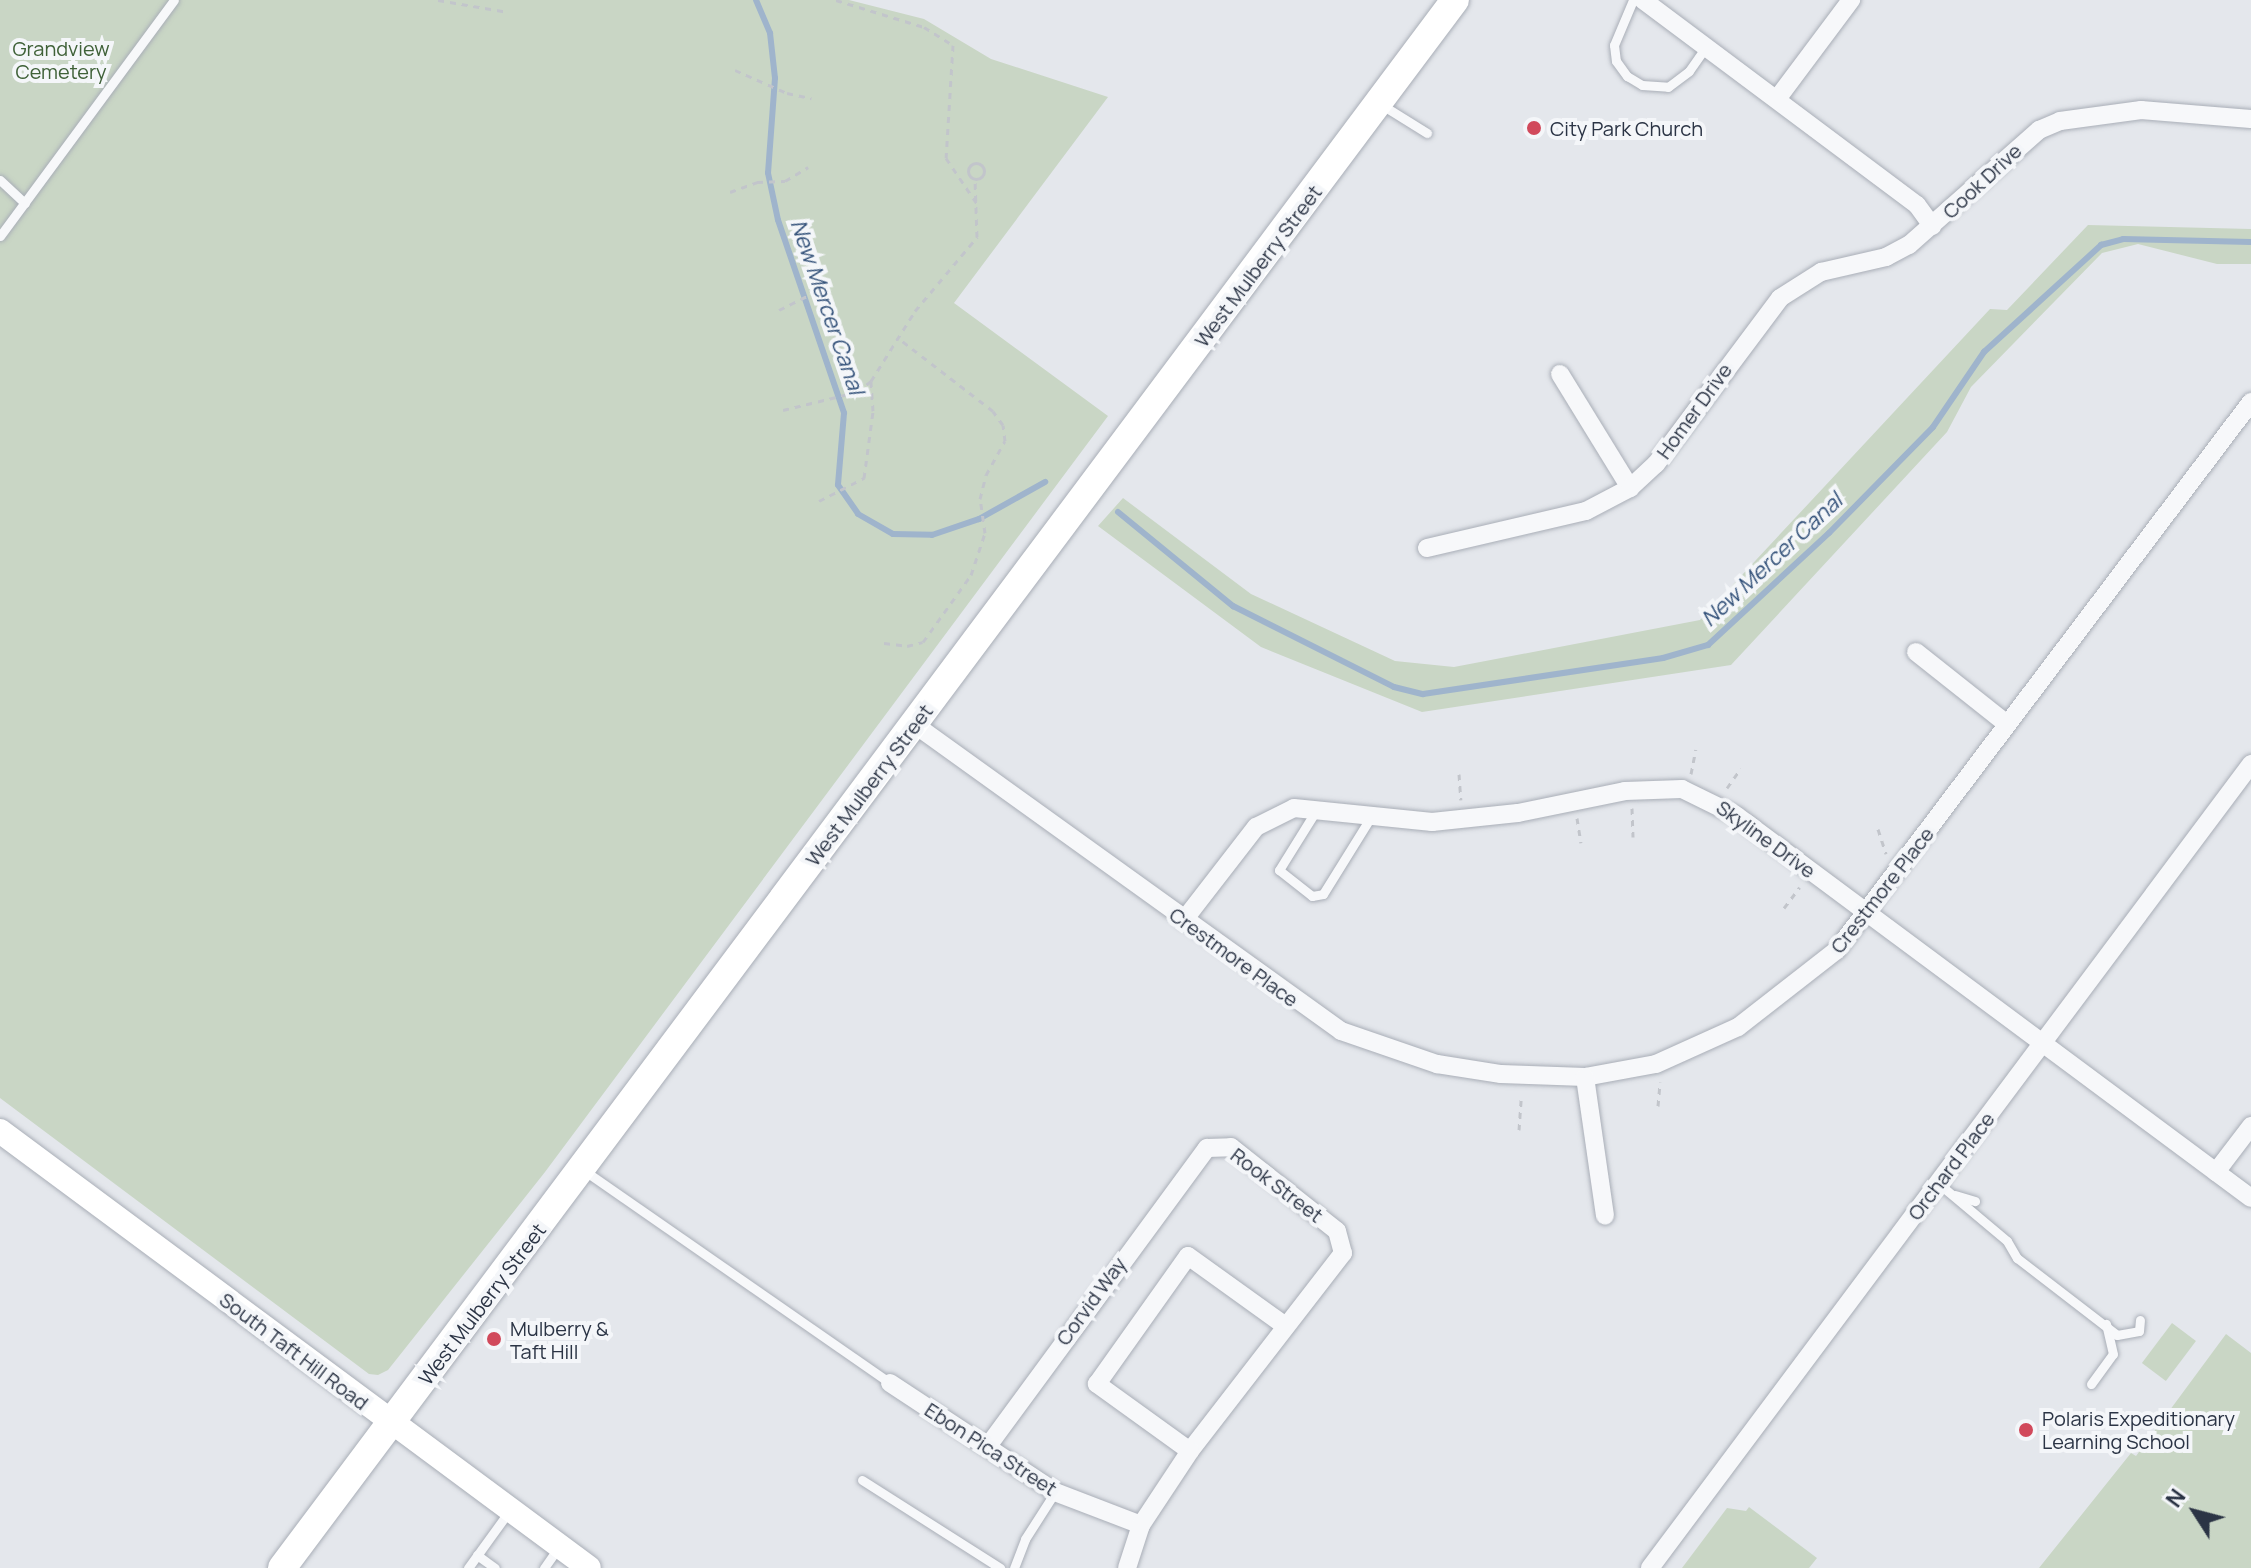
<!DOCTYPE html>
<style>
body{margin:0}
#map{position:relative;width:2251px;height:1568px;overflow:hidden;background:#e4e7ec;font-family:Manrope,sans-serif}
div>[style]{position:absolute}
[style*='--x']{left:calc(var(--x)*1px);top:calc(var(--y)*1px);width:calc(var(--w)*1px);rotate:calc(var(--a)*1deg)}
.green>*{inset:0;background:#c9d6c5;transform-origin:0 0}
.stream>*{height:6px;margin:-3px;padding:0 3px;transform-origin:3px;border-radius:3px;background:#9fb4cc}
.path>*{height:3px;margin-top:-1.5px;transform-origin:0;background:repeating-linear-gradient(90deg,#c2c5cb 0 6px,transparent 0 12px)}
.path>.ring{margin:-1.5px;padding:0;box-sizing:content-box;background:none;border:3px solid #c2c5cb;border-radius:50%}
.roads{filter:drop-shadow(0 0 2px #a9aeb7) drop-shadow(0 0 2px #a9aeb7)}
.lane>*{height:9px;margin:-4.5px;padding:0 4.5px;transform-origin:4.5px;border-radius:4.5px;background:#f7f8fa}
.street>*{height:18px;margin:-9px;padding:0 9px;transform-origin:9px;border-radius:9px;background:#f7f8fa}
.secondary>*{height:24px;margin:-12px;padding:0 12px;transform-origin:12px;border-radius:12px;background:#fff}
.primary>*{height:28px;margin:-14px;padding:0 14px;transform-origin:14px;border-radius:14px;background:#fff}
.dots>*{width:22px;height:22px;translate:-50% -50%;box-sizing:border-box;border:4px solid #f4f6f9;border-radius:50%}
span{translate:-50% -50%;white-space:nowrap;text-align:center;line-height:1.15;-webkit-text-stroke:8px #f4f6f9;paint-order:stroke}
.park-label{font-size:20px;color:#3f6138}
.poi-label{font-size:20px;color:#2b3445}
.left{translate:0 -50%;text-align:left}
.street-label{font-size:20px;color:#2b3445}
.water-label{font-size:22px;color:#34527a;font-style:italic}
.north{position:absolute;left:2155px;top:1472px;width:80px;height:80px;-webkit-text-stroke:6px #f4f6f9;paint-order:stroke;rotate:306deg;font-size:22px;font-weight:700;line-height:32px;text-align:center;color:#2b3445}
.north::after{content:'';display:block;margin:auto;width:28px;height:36px;background:#2b3445;clip-path:polygon(50% 0,100% 100%,50% 72%,0 100%)}
</style>
<div id="map">
<div class="green">
<i style="clip-path:polygon(0 0,849px 0,924px 19px,991px 59px,1108px 97px,954px 303px,1108px 416px,545px 1172px,388px 1370px,378px 1375px,369px 1374px,0 1098px)"></i>
<i style="clip-path:polygon(2088px 225px,2251px 229px,2251px 264px,2217px 264px,2138px 244px,2102px 253px,1971px 387px,1947px 432px,1731px 665px,1422px 712px,1261px 647px,1098px 526px,1123px 498px,1251px 594px,1395px 661px,1454px 667px,1700px 620px,1990px 309px,2007px 310px)"></i>
<i style="left:2172px;top:1323px;width:30px;height:50px;rotate:37deg"></i>
<i style="clip-path:polygon(2226px 1334px,2251px 1353px,2251px 1568px,2039px 1568px,2131px 1453px,2136px 1456px)"></i>
<i style="clip-path:polygon(1749px 1507px,1817px 1558px,1809px 1568px,1682px 1568px,1727px 1508px,1746px 1511px)"></i>
</div>
<div class="stream">
<i style="--x:756;--y:0;--w:36;--a:67"></i>
<i style="--x:770;--y:33;--w:45;--a:83.7"></i>
<i style="--x:775;--y:78;--w:95;--a:94.2"></i>
<i style="--x:768;--y:173;--w:48;--a:78"></i>
<i style="--x:778;--y:220;--w:204;--a:71.1"></i>
<i style="--x:844;--y:413;--w:72;--a:94.8"></i>
<i style="--x:838;--y:485;--w:35;--a:55"></i>
<i style="--x:858;--y:514;--w:40;--a:29.7"></i>
<i style="--x:893;--y:534;--w:39;--a:1"></i>
<i style="--x:932;--y:535;--w:50;--a:-18.8"></i>
<i style="--x:979;--y:519;--w:76;--a:-29.3"></i>
<i style="--x:1118;--y:512;--w:149;--a:39.3"></i>
<i style="--x:1233;--y:606;--w:180;--a:26.7"></i>
<i style="--x:1394;--y:687;--w:30;--a:14"></i>
<i style="--x:1423;--y:694;--w:243;--a:-8.5"></i>
<i style="--x:1663;--y:658;--w:47;--a:-16.1"></i>
<i style="--x:1708;--y:645;--w:165;--a:-42.8"></i>
<i style="--x:1829;--y:533;--w:148;--a:-45.5"></i>
<i style="--x:1933;--y:427;--w:91;--a:-55.8"></i>
<i style="--x:1984;--y:352;--w:159;--a:-42.4"></i>
<i style="--x:2101;--y:245;--w:23;--a:-15"></i>
<i style="--x:2123;--y:239;--w:128;--a:1.3"></i>
</div>
<div class="path">
<i style="--x:438;--y:0;--w:71;--a:9.7"></i>
<i style="--x:836;--y:0;--w:92;--a:17.1"></i>
<i style="--x:924;--y:27;--w:34;--a:32"></i>
<i style="--x:953;--y:45;--w:113;--a:93.5"></i>
<i style="--x:946;--y:158;--w:60;--a:55.8"></i>
<i style="--x:735;--y:70;--w:57;--a:23.9"></i>
<i style="--x:787;--y:93;--w:25;--a:12"></i>
<i class="ring" style="left:968px;top:163px;width:13px;height:13px"></i>
<i style="--x:730;--y:192;--w:29;--a:-20"></i>
<i style="--x:757;--y:182;--w:28;--a:-2"></i>
<i style="--x:785;--y:181;--w:27;--a:-31"></i>
<i style="--x:779;--y:310;--w:49;--a:-26.6"></i>
<i style="--x:783;--y:410;--w:76;--a:-13.7"></i>
<i style="--x:857;--y:392;--w:18;--a:-38"></i>
<i style="--x:871;--y:381;--w:83;--a:-57.8"></i>
<i style="--x:915;--y:311;--w:97;--a:-50"></i>
<i style="--x:977;--y:237;--w:58;--a:-92"></i>
<i style="--x:819;--y:501;--w:51;--a:-27.1"></i>
<i style="--x:864;--y:478;--w:68;--a:-82.3"></i>
<i style="--x:873;--y:411;--w:30;--a:-94"></i>
<i style="--x:884;--y:643;--w:23;--a:7"></i>
<i style="--x:907;--y:646;--w:16;--a:-14"></i>
<i style="--x:923;--y:642;--w:82;--a:-54.4"></i>
<i style="--x:971;--y:575;--w:44;--a:-71.6"></i>
<i style="--x:985;--y:533;--w:34;--a:-98"></i>
<i style="--x:980;--y:499;--w:25;--a:-76"></i>
<i style="--x:986;--y:475;--w:39;--a:-61"></i>
<i style="--x:1005;--y:441;--w:16;--a:-97"></i>
<i style="--x:1003;--y:425;--w:17;--a:-126"></i>
<i style="--x:993;--y:411;--w:121;--a:-142.4"></i>
<i style="--x:1459;--y:774;--w:26;--a:86"></i>
<i style="--x:1691;--y:774;--w:25;--a:-79"></i>
<i style="--x:1727;--y:788;--w:24;--a:-55"></i>
<i style="--x:1632;--y:808;--w:29;--a:88"></i>
<i style="--x:1577;--y:818;--w:25;--a:81"></i>
<i style="--x:1878;--y:829;--w:26;--a:72"></i>
<i style="--x:1784;--y:908;--w:26;--a:-53"></i>
<i style="--x:1658;--y:1106;--w:24;--a:-85"></i>
<i style="--x:1519;--y:1130;--w:32;--a:-86"></i>
</div>
<div class="roads">
<div class="lane">
<i style="--x:1633;--y:0;--w:49;--a:112.9"></i>
<i style="--x:1614;--y:45;--w:16;--a:83"></i>
<i style="--x:1616;--y:61;--w:19;--a:54"></i>
<i style="--x:1627;--y:76;--w:17;--a:31"></i>
<i style="--x:1642;--y:85;--w:26;--a:4"></i>
<i style="--x:1668;--y:87;--w:26;--a:-37"></i>
<i style="--x:1689;--y:71;--w:29;--a:-55"></i>
<i style="--x:1382;--y:105;--w:53;--a:31.9"></i>
<i style="--x:0;--y:180;--w:34;--a:43"></i>
<i style="--x:0;--y:236;--w:293;--a:-53.6"></i>
<i style="--x:1317;--y:809;--w:72;--a:121.9"></i>
<i style="--x:1279;--y:870;--w:42;--a:38.2"></i>
<i style="--x:1312;--y:896;--w:11;--a:-10"></i>
<i style="--x:1323;--y:894;--w:91;--a:-58.1"></i>
<i style="--x:585;--y:1171;--w:371;--a:34.8"></i>
<i style="--x:1938;--y:1183;--w:90;--a:40"></i>
<i style="--x:2007;--y:1241;--w:20;--a:60"></i>
<i style="--x:2017;--y:1258;--w:126;--a:37.6"></i>
<i style="--x:2117;--y:1335;--w:22;--a:-10"></i>
<i style="--x:2139;--y:1331;--w:11;--a:-85"></i>
<i style="--x:1955;--y:1195;--w:21;--a:17"></i>
<i style="--x:2091;--y:1384;--w:37;--a:-54"></i>
<i style="--x:2113;--y:1354;--w:31;--a:-103"></i>
<i style="--x:862;--y:1480;--w:164;--a:32.5"></i>
<i style="--x:477;--y:1555;--w:22;--a:36"></i>
<i style="--x:468;--y:1568;--w:72;--a:-54.1"></i>
<i style="--x:544;--y:1568;--w:24;--a:-55"></i>
<i style="--x:1014;--y:1568;--w:31;--a:-69"></i>
<i style="--x:1025;--y:1539;--w:56;--a:-57.4"></i>
</div>
<div class="street">
<i style="--x:1643;--y:0;--w:342;--a:36.8"></i>
<i style="--x:1917;--y:205;--w:26;--a:54"></i>
<i style="--x:1777;--y:99;--w:124;--a:-53.2"></i>
<i style="--x:1560;--y:374;--w:134;--a:58.4"></i>
<i style="--x:1427;--y:548;--w:163;--a:-13.1"></i>
<i style="--x:1586;--y:511;--w:50;--a:-27.6"></i>
<i style="--x:1630;--y:488;--w:35;--a:-43"></i>
<i style="--x:1656;--y:464;--w:207;--a:-53.2"></i>
<i style="--x:1780;--y:298;--w:49;--a:-32.4"></i>
<i style="--x:1821;--y:272;--w:67;--a:-13"></i>
<i style="--x:1886;--y:257;--w:26;--a:-28"></i>
<i style="--x:1909;--y:245;--w:174;--a:-41.5"></i>
<i style="--x:2039;--y:130;--w:23;--a:-23"></i>
<i style="--x:2060;--y:121;--w:82;--a:-7.7"></i>
<i style="--x:2141;--y:110;--w:110;--a:4.7"></i>
<i style="--x:1916;--y:652;--w:116;--a:38.4"></i>
<i style="--x:914;--y:724;--w:526;--a:35.71"></i>
<i style="--x:1341;--y:1031;--w:102;--a:19"></i>
<i style="--x:1437;--y:1064;--w:65;--a:8.9"></i>
<i style="--x:1501;--y:1074;--w:84;--a:2"></i>
<i style="--x:1585;--y:1077;--w:72;--a:-10.4"></i>
<i style="--x:1656;--y:1064;--w:90;--a:-24.3"></i>
<i style="--x:1738;--y:1027;--w:125;--a:-37.9"></i>
<i style="--x:1837;--y:950;--w:687;--a:-52.93"></i>
<i style="--x:1184;--y:920;--w:118;--a:-52.3"></i>
<i style="--x:1256;--y:827;--w:42;--a:-26.6"></i>
<i style="--x:1294;--y:808;--w:139;--a:5.8"></i>
<i style="--x:1432;--y:822;--w:86;--a:-6"></i>
<i style="--x:1518;--y:813;--w:109;--a:-11.6"></i>
<i style="--x:1625;--y:791;--w:57;--a:-2"></i>
<i style="--x:1682;--y:789;--w:61;--a:26.1"></i>
<i style="--x:1737;--y:816;--w:640;--a:36.62"></i>
<i style="--x:1585;--y:1077;--w:140;--a:81.8"></i>
<i style="--x:2216;--y:1172;--w:58;--a:-52.7"></i>
<i style="--x:890;--y:1383;--w:198;--a:33.4"></i>
<i style="--x:1055;--y:1492;--w:92;--a:21"></i>
<i style="--x:988;--y:1446;--w:370;--a:-53.7"></i>
<i style="--x:1207;--y:1148;--w:24;--a:-2"></i>
<i style="--x:1231;--y:1147;--w:135;--a:38.4"></i>
<i style="--x:1337;--y:1231;--w:23;--a:75"></i>
<i style="--x:1343;--y:1253;--w:250;--a:127.7"></i>
<i style="--x:1190;--y:1451;--w:89;--a:123.5"></i>
<i style="--x:1141;--y:1525;--w:45;--a:108"></i>
<i style="--x:1190;--y:1451;--w:115;--a:-144.2"></i>
<i style="--x:1097;--y:1384;--w:157;--a:-54.6"></i>
<i style="--x:1188;--y:1256;--w:118;--a:35.7"></i>
<i style="--x:1650;--y:1568;--w:1004;--a:-53.22"></i>
</div>
<div class="secondary">
<i style="--x:0;--y:1131;--w:733;--a:36.57"></i>
</div>
<div class="primary">
<i style="--x:282;--y:1568;--w:1958;--a:-53.2"></i>
</div>
</div>
<div class="dots">
<i style="left:1534px;top:128px;background:#d1495b"></i>
<i style="left:494px;top:1339px;background:#d1495b"></i>
<i style="left:2026px;top:1430px;background:#d1495b"></i>
</div>
<div class="park-label">
<span style="left:61px;top:60px">Grandview<br>Cemetery</span>
</div>
<div class="poi-label">
<span class="left" style="left:1550px;top:128px">City Park Church</span>
<span class="left" style="left:510px;top:1340px">Mulberry &amp;<br>Taft Hill</span>
<span class="left" style="left:2042px;top:1430px">Polaris Expeditionary<br>Learning School</span>
</div>
<div class="street-label">
<span style="left:1982px;top:181px;rotate:-43deg">Cook Drive</span>
<span style="left:1258px;top:266px;rotate:-53deg">West Mulberry Street</span>
<span style="left:1694px;top:411px;rotate:-54deg">Homer Drive</span>
<span style="left:869px;top:785px;rotate:-53deg">West Mulberry Street</span>
<span style="left:1766px;top:839px;rotate:36deg">Skyline Drive</span>
<span style="left:1882px;top:890px;rotate:-52deg">Crestmore Place</span>
<span style="left:1234px;top:957px;rotate:36deg">Crestmore Place</span>
<span style="left:1951px;top:1166px;rotate:-53deg">Orchard Place</span>
<span style="left:1277px;top:1185px;rotate:37deg">Rook Street</span>
<span style="left:1091px;top:1301px;rotate:-54deg">Corvid Way</span>
<span style="left:482px;top:1304px;rotate:-53deg">West Mulberry Street</span>
<span style="left:294px;top:1351px;rotate:37deg">South Taft Hill Road</span>
<span style="left:991px;top:1449px;rotate:33deg">Ebon Pica Street</span>
</div>
<div class="water-label">
<span style="left:827px;top:307px;rotate:71deg">New Mercer Canal</span>
<span style="left:1772px;top:560px;rotate:-43deg">New Mercer Canal</span>
</div>
<div class="north">N</div>
</div>
